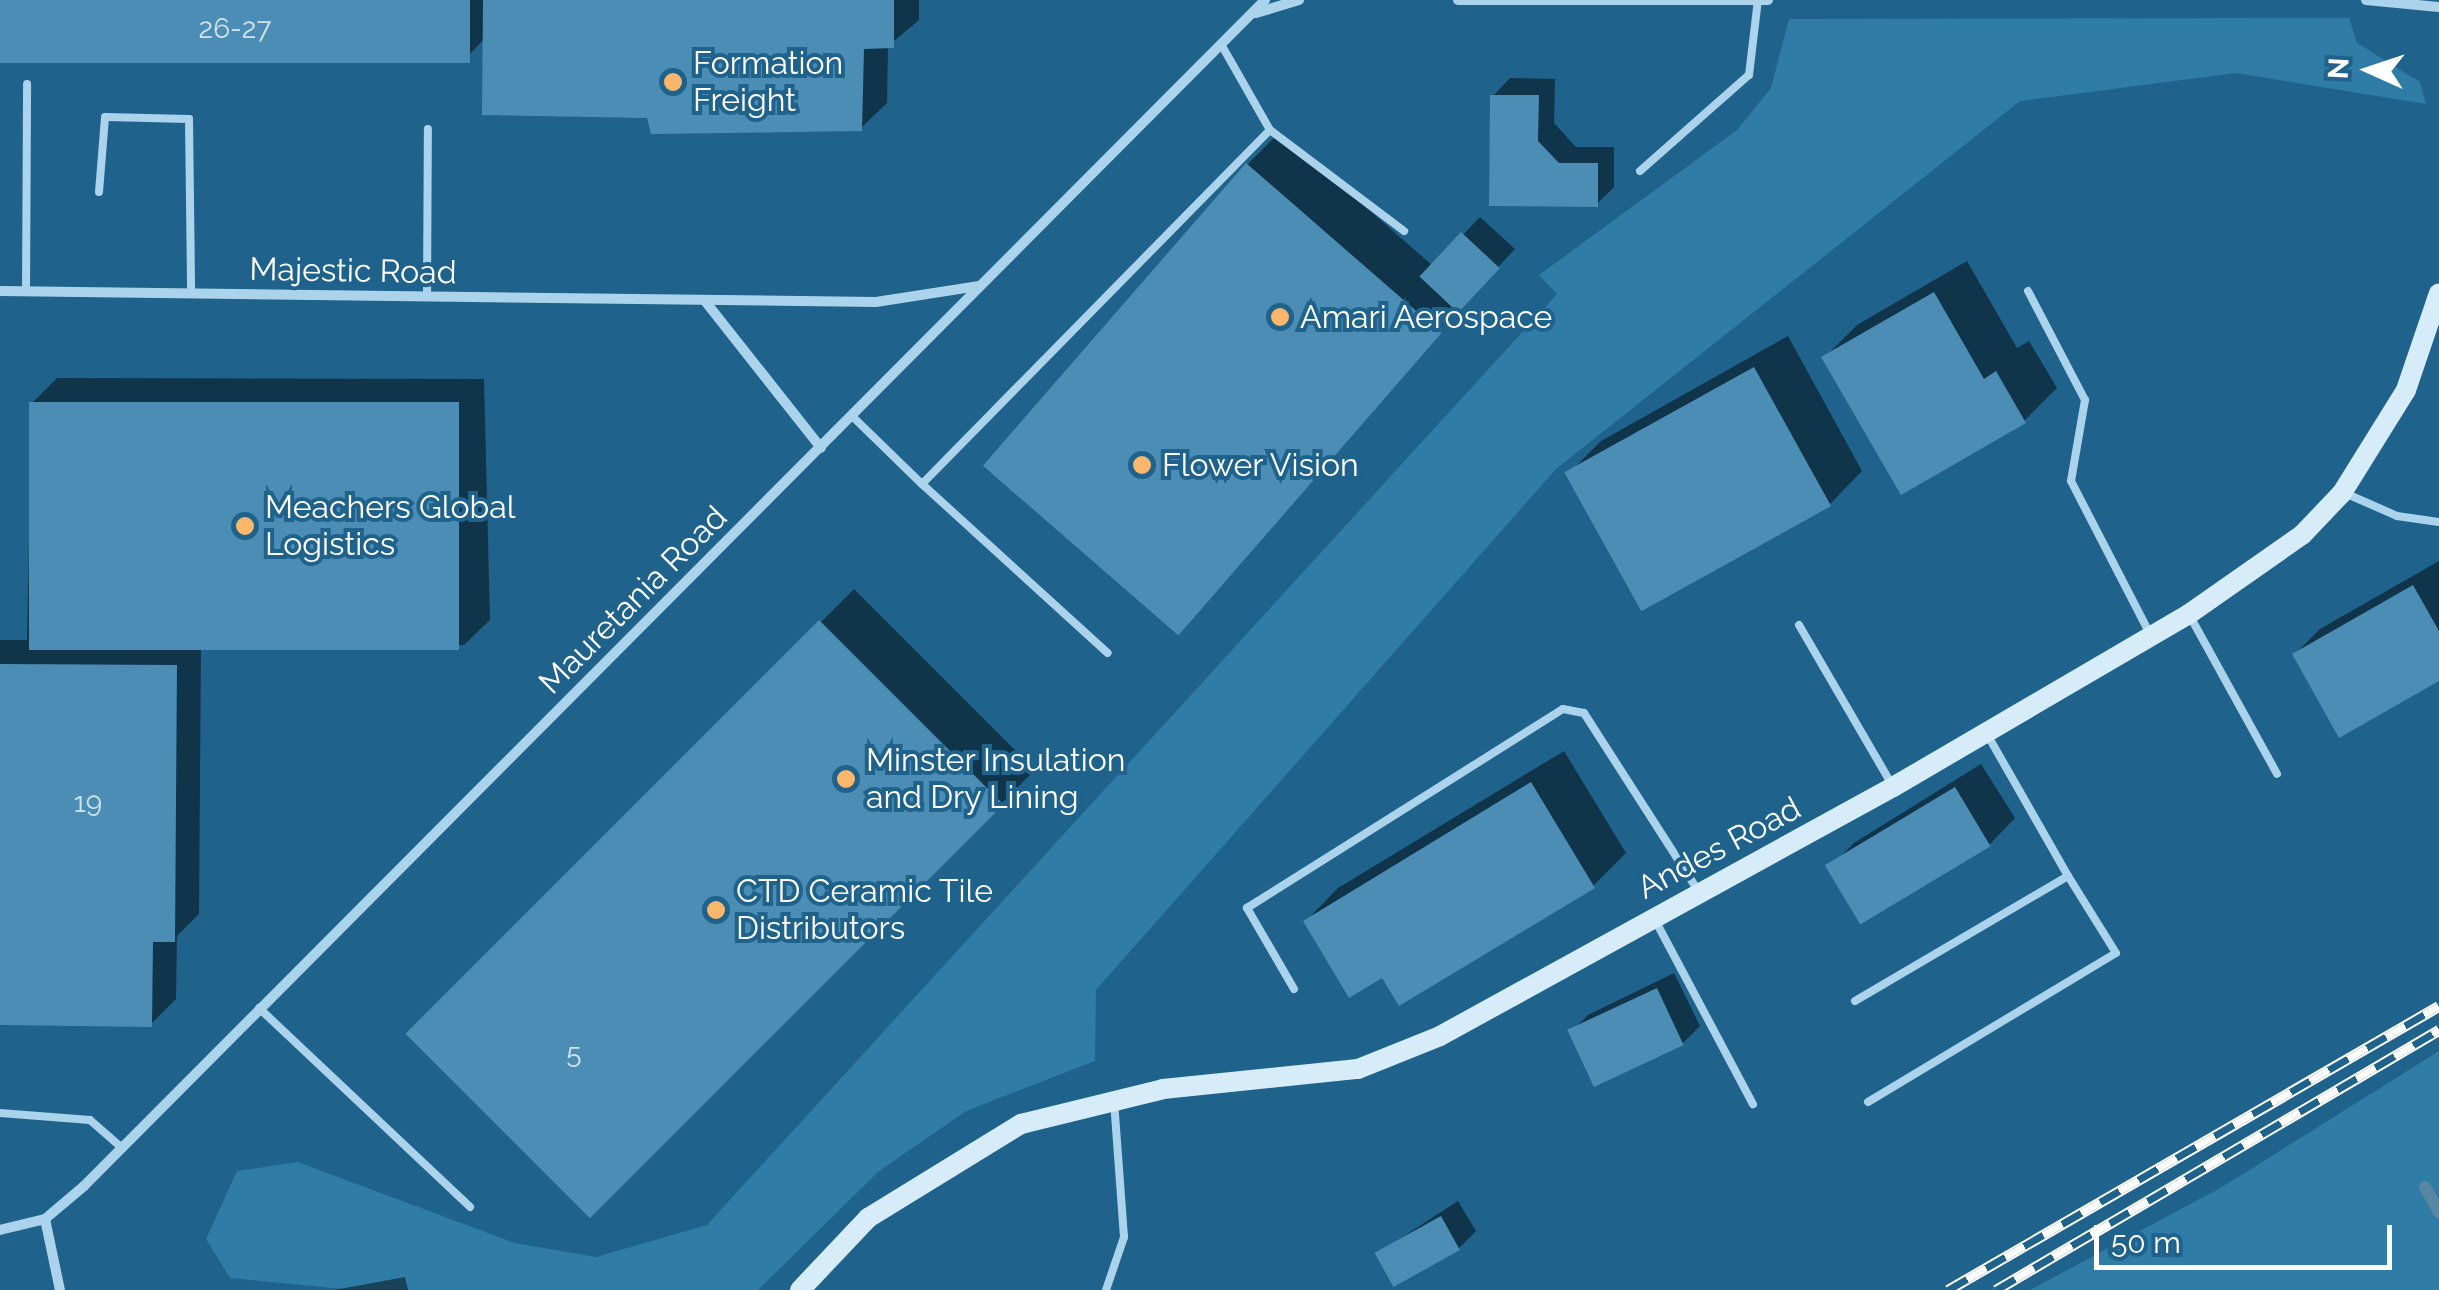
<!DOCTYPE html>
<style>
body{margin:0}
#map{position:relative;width:2439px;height:1290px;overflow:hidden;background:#1f628b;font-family:Raleway,sans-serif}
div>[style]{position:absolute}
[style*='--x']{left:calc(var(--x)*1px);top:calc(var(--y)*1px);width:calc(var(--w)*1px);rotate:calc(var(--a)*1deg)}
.green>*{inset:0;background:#2f7ca7}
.shadow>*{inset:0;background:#0007;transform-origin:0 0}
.stream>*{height:12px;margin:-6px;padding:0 6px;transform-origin:6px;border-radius:6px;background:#5987a3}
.building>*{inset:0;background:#4b8db5;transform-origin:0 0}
.lane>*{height:8px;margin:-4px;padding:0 4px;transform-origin:4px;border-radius:4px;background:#abd4ec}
.street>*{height:10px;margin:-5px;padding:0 5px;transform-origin:5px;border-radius:5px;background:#abd4ec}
.secondary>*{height:20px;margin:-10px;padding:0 10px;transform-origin:10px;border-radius:10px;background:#d7ecf9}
.rail>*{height:11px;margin-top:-5.5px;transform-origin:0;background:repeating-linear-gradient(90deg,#1f628b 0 22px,#fff 0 44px);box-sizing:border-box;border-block:2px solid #fff}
.dots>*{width:28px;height:28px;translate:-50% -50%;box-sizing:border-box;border:5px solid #1f628b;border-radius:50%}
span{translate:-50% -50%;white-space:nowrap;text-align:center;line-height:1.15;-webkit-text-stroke:8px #1f628b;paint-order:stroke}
.number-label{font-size:28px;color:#d2e2ec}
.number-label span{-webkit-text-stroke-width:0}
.poi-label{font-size:32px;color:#fff}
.left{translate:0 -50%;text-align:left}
.street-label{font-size:32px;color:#fff}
.north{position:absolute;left:2319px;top:20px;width:100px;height:100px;-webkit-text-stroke:8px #1f628b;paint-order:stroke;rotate:273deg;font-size:28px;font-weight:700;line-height:40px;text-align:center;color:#fff}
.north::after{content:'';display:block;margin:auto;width:35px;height:45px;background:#fff;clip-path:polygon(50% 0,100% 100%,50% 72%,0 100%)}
.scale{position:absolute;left:2094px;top:1225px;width:298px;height:45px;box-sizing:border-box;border:5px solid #fff;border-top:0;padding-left:12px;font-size:30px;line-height:35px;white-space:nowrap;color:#fff;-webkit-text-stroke:8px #1f628b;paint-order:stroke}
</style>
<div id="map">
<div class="green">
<i style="clip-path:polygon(2349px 18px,2357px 43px,2420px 82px,2426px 104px,2236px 73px,2020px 101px,1556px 469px,1096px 990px,1095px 1061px,966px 1111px,878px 1172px,758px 1290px,352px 1290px,230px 1278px,206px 1239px,237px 1171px,298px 1162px,515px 1243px,596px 1257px,707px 1225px,1557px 294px,1539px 275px,1737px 130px,1771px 88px,1789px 19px)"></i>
<i style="clip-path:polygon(2439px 1051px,2439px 1290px,2030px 1290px,2222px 1187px)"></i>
</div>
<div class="shadow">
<i style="clip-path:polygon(0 0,919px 0,919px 20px,888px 46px,887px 103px,861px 128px,649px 116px,485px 38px,468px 56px,0 61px)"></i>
<i style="clip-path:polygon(1510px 78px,1555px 79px,1554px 123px,1576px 147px,1614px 147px,1614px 187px,1597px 204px,1493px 96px)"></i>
<i style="clip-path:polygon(1280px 132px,1433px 266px,1480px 217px,1515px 249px,1195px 590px,1247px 165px)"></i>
<i style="clip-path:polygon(1967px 261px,2017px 348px,2029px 341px,2057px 388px,2024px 421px,1824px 358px,1857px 325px)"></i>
<i style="clip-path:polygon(1788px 336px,1862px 471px,1830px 504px,1568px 474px,1601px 441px)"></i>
<i style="clip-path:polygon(57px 378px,484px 379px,490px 620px,464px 645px,201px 646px,199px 914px,177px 936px,176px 999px,151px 1024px,0 1022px,0 640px,27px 640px,32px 403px)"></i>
<i style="clip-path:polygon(2439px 561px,2439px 678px,2295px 654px,2320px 629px)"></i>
<i style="left:854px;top:589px;width:256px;height:629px;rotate:45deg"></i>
<i style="clip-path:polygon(1564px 751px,1626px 853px,1593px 886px,1306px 921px,1338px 888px)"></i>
<i style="clip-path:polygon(1981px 764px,2015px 818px,1990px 844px,1829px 868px,1854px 843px)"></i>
<i style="clip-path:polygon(1674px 973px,1700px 1026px,1683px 1043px,1596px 1085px,1571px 1032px,1588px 1015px)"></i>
<i style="clip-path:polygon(1458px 1201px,1476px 1231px,1459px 1248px,1378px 1253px)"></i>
<i style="clip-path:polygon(405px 1277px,408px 1290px,334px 1290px)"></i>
</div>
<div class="stream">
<i style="--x:2425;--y:1187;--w:29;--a:61"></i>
</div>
<div class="building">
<i style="left:0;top:0;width:470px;height:63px"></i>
<i style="clip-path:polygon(483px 0,894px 0,894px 48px,864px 49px,862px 131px,651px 134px,647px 118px,482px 115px)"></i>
<i style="clip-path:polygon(1490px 95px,1539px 95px,1538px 141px,1559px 163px,1598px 163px,1598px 207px,1489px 206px)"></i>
<i style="left:1246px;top:163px;width:259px;height:401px;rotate:41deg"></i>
<i style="left:1461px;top:232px;width:53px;height:61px;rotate:43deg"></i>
<i style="clip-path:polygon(1934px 292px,1984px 379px,1996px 371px,2026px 423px,1901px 495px,1821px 357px)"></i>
<i style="left:1754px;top:367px;width:159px;height:217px;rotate:61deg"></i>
<i style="left:29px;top:402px;width:430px;height:248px"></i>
<i style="clip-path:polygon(2413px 585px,2439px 631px,2439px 681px,2339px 738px,2292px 654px)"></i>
<i style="left:819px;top:620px;width:261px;height:585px;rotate:45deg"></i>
<i style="clip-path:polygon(0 664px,177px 665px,175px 942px,153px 942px,152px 1027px,0 1025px)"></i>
<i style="clip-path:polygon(1531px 782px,1595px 888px,1399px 1006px,1382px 978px,1349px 998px,1303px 921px)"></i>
<i style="left:1955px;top:787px;width:69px;height:152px;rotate:59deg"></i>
<i style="left:1657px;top:988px;width:63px;height:99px;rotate:65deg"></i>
<i style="left:1441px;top:1216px;width:39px;height:76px;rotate:61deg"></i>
</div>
<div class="lane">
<i style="--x:1270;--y:130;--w:168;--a:37"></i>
<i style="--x:1640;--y:171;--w:145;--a:-41.4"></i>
<i style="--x:1749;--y:75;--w:76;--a:-83.2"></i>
<i style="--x:99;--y:192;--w:75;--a:-85.4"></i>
<i style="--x:105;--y:117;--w:84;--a:1.4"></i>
<i style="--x:189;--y:119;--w:175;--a:89.3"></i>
<i style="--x:2028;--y:291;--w:123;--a:62.4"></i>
<i style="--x:2085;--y:400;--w:82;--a:99.8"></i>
<i style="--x:2071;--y:481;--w:174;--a:62.7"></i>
<i style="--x:26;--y:292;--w:208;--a:-89.7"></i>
<i style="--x:427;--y:297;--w:168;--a:-89.7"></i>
<i style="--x:852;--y:416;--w:98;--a:44.2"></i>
<i style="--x:922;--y:484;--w:496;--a:-45.5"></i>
<i style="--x:1270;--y:130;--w:99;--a:-119.7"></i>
<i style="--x:922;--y:484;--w:251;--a:42.3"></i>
<i style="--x:2347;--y:494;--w:55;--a:23.7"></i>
<i style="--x:2397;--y:516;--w:42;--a:8.1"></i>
<i style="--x:2191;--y:618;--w:178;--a:61.1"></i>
<i style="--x:1799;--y:625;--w:183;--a:59.8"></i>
<i style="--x:1654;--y:918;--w:211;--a:62"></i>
<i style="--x:1294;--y:989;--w:94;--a:-120.1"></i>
<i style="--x:1247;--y:908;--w:373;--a:-32.2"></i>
<i style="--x:1563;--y:709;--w:21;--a:11"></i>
<i style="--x:1584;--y:713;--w:213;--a:57.3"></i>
<i style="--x:1855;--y:1001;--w:247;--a:-30.4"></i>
<i style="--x:2068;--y:876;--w:163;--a:-119.7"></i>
<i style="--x:259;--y:1008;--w:290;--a:43.3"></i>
<i style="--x:1868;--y:1102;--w:289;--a:-31"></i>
<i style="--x:2116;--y:953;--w:91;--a:-121.9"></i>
<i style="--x:0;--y:1113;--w:90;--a:4.4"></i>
<i style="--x:90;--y:1120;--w:43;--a:41.2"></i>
<i style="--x:1106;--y:1290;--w:56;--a:-71.2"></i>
<i style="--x:1124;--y:1237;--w:135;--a:-94.2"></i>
</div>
<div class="street">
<i style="--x:1458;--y:0;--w:310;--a:0"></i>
<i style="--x:2366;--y:0;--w:73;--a:5.5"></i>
<i style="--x:1256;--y:13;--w:45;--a:-16.8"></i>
<i style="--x:0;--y:291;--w:876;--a:0.72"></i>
<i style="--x:876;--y:302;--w:103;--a:-8.9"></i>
<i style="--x:705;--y:301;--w:187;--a:51.7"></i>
<i style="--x:45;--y:1219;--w:73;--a:78.1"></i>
<i style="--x:0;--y:1230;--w:46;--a:-13.7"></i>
<i style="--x:45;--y:1219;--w:51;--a:-40.2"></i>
<i style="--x:84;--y:1186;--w:1674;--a:-45.12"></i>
</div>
<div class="secondary">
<i style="--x:800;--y:1290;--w:99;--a:-46.6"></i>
<i style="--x:868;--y:1218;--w:180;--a:-31.6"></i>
<i style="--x:1021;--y:1124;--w:146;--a:-13.8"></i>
<i style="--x:1163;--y:1089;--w:196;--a:-5.9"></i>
<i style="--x:1358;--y:1069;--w:88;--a:-21.9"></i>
<i style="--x:1440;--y:1036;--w:517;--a:-28.8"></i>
<i style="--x:1893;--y:787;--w:343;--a:-30.3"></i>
<i style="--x:2189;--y:614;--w:138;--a:-35"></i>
<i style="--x:2302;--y:535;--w:58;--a:-46.4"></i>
<i style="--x:2342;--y:493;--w:121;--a:-58.1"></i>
<i style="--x:2406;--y:390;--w:102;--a:-71.2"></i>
</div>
<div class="rail">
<i style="--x:1948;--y:1290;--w:567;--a:-30.05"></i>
<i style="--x:1996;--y:1290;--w:514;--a:-30.41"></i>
</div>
<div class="dots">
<i style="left:673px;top:82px;background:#fab66b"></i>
<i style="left:1280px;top:317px;background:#fab66b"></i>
<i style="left:1142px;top:465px;background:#fab66b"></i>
<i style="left:245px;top:526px;background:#fab66b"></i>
<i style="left:846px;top:779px;background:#fab66b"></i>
<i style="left:716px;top:910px;background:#fab66b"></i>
</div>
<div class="number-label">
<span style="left:235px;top:29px">26-27</span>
<span style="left:88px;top:803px">19</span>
<span style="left:574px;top:1054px">5</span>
</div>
<div class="poi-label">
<span class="left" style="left:693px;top:82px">Formation<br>Freight</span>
<span class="left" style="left:1300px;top:317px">Amari Aerospace</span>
<span class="left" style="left:1162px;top:465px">Flower Vision</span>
<span class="left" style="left:265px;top:526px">Meachers Global<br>Logistics</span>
<span class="left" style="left:866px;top:779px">Minster Insulation<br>and Dry Lining</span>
<span class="left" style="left:736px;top:910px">CTD Ceramic Tile<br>Distributors</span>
</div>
<div class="street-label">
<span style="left:353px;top:271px;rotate:1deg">Majestic Road</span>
<span style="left:633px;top:600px;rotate:-45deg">Mauretania Road</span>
<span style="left:1719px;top:848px;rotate:-28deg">Andes Road</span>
</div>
<div class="north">N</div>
<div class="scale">50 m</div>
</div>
